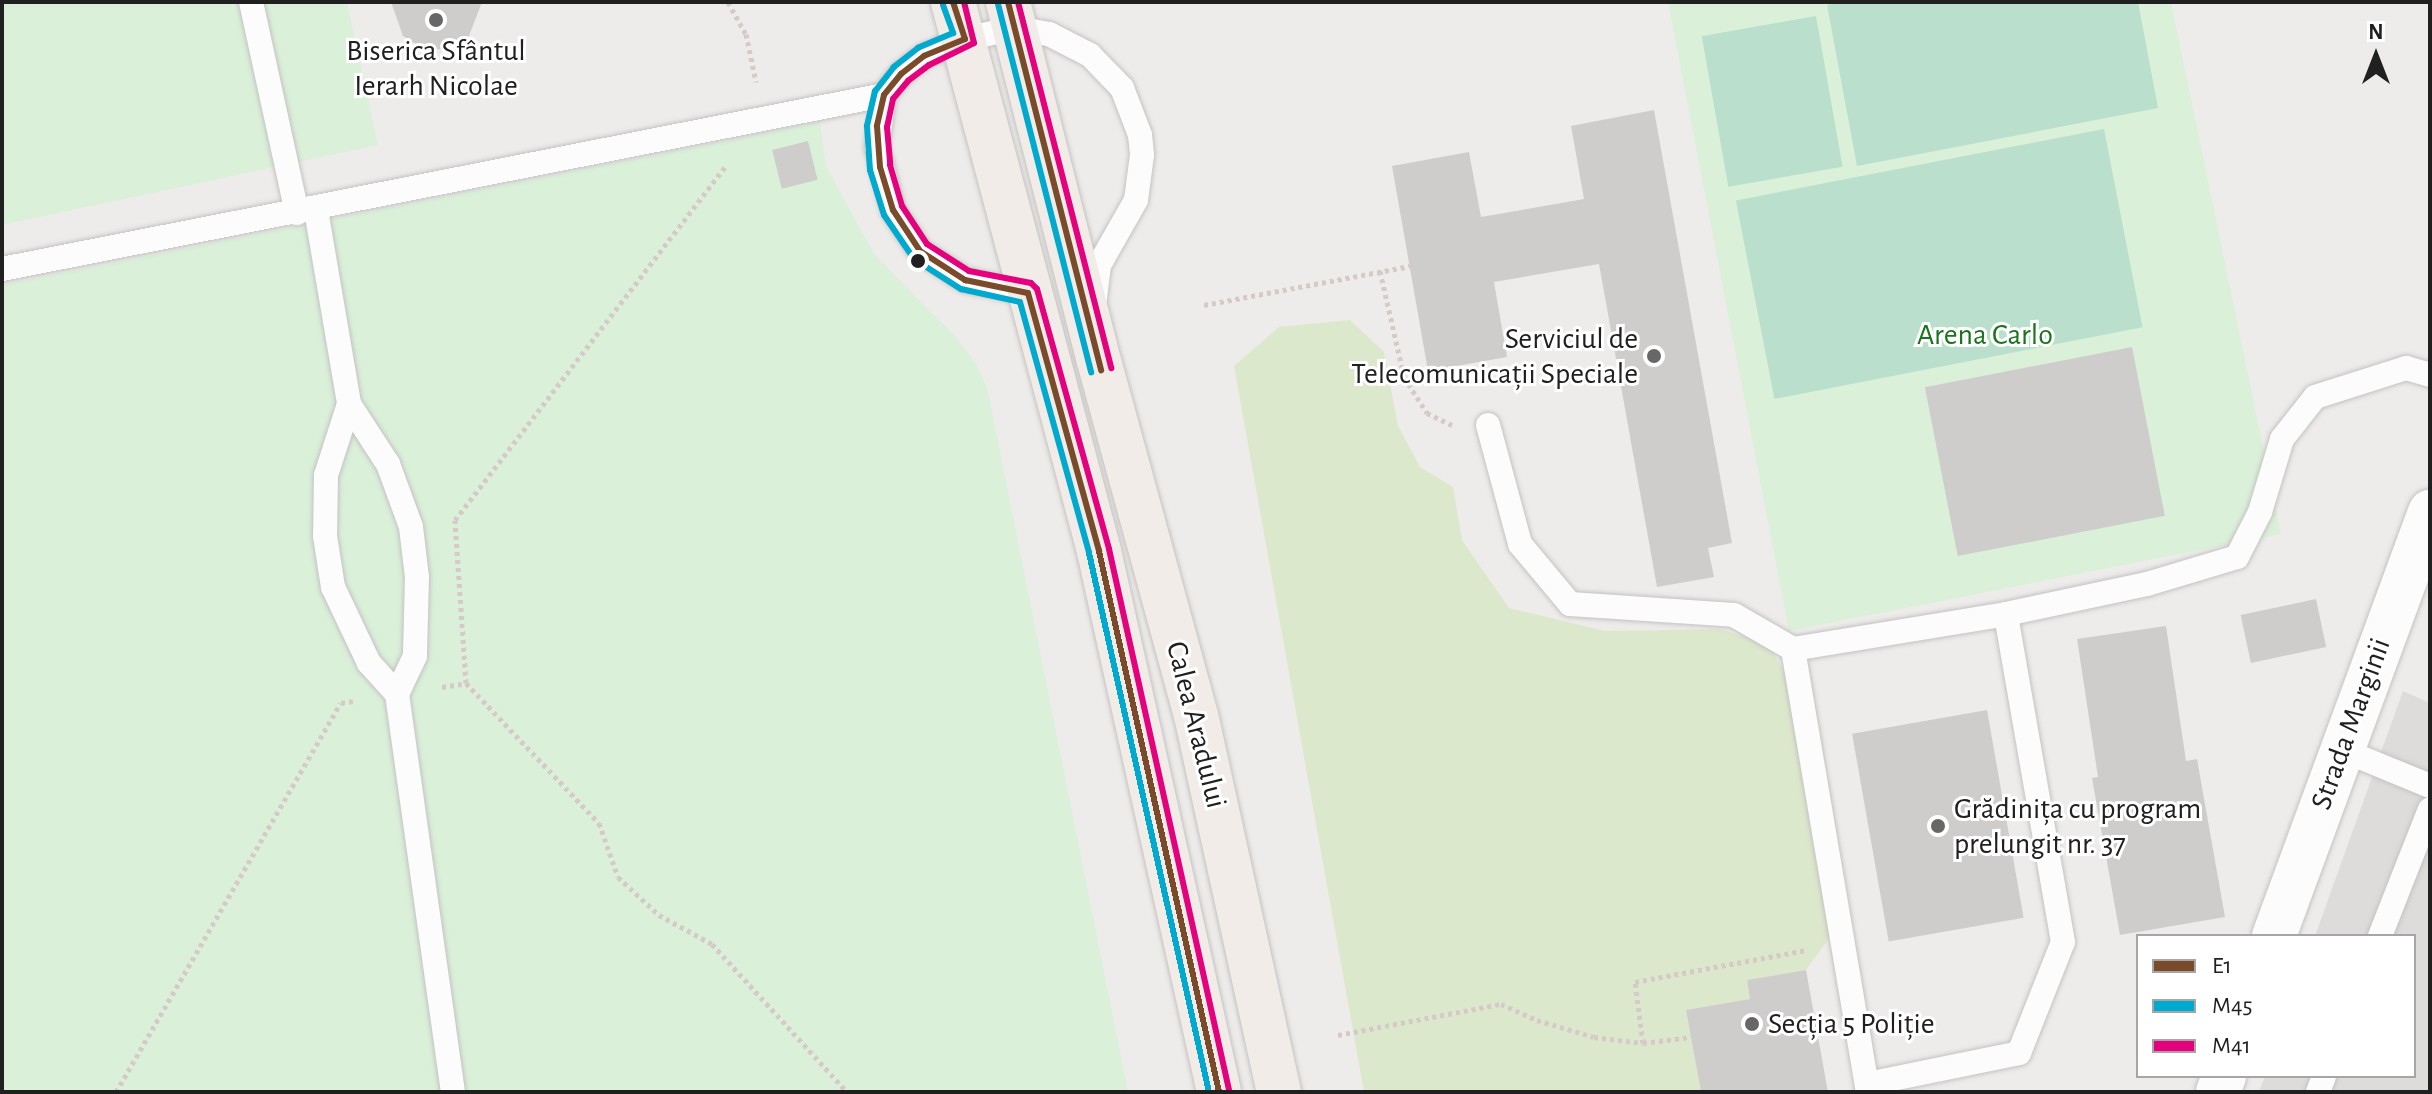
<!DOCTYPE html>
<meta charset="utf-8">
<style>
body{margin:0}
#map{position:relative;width:2432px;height:1094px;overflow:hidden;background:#eeecea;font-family:"Alegreya Sans",sans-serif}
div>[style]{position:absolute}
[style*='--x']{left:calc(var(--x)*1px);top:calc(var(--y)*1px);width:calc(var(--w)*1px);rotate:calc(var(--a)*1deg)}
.residential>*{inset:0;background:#dddcdb}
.grass>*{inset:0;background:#dce8cc}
.park>*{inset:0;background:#daf0d9}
.pitch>*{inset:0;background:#badfcd;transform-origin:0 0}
.building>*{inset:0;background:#cfcdcb;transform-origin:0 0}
.path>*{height:5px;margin-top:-2.5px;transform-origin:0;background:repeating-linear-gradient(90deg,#d6cac9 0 4px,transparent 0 8px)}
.roads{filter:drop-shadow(0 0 2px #c4c3c2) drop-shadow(0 0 2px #c4c3c2)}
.service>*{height:24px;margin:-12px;padding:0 12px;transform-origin:12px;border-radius:12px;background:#fcfcfc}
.tertiary>*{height:44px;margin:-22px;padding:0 22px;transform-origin:22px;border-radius:22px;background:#fcfcfc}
.primary>*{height:44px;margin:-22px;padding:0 22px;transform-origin:22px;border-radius:22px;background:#f1ece7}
.bus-1>*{height:6px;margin:-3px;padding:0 3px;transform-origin:3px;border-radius:3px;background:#7a4b2a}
.bus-2>*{height:6px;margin:-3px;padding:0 3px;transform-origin:3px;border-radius:3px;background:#00a9ce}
.bus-3>*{height:6px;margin:-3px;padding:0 3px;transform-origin:3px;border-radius:3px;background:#e5007d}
.dots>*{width:22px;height:22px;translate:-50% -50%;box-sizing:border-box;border:4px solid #fff;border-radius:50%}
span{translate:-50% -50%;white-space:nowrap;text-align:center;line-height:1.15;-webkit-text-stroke:6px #fff;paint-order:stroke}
.poi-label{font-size:30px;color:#202020}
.right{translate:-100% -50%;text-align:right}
.left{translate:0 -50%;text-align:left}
.park-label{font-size:30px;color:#19741b}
.street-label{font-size:30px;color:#202020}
.frame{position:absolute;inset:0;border:4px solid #202020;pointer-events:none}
.legend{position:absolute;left:2136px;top:934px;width:280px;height:144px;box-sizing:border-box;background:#fff;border:2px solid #a6a6a6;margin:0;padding:10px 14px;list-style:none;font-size:24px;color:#202020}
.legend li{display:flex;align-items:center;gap:16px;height:40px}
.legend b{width:40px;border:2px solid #a6a6a6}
.north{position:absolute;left:2336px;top:16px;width:80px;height:80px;-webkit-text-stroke:6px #fff;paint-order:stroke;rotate:0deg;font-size:22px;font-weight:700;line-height:32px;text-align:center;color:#202020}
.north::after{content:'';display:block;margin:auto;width:28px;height:36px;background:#202020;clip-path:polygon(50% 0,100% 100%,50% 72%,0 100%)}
</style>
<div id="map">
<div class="residential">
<i style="clip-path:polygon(2403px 691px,2430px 703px,2430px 1092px,2259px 1092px,2265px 1076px,2414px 1076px,2414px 936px,2315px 936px)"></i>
</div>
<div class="grass">
<i style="clip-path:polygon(1350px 320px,1384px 352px,1398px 426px,1420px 467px,1453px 487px,1462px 540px,1509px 608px,1605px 631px,1720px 629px,1768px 644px,1791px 683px,1835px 930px,1806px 970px,1747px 980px,1750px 999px,1686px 1010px,1701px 1092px,1364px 1092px,1234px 366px,1279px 327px)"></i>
</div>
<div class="park">
<i style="clip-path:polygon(2px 2px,347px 2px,378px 145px,2px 225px)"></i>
<i style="clip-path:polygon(1668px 2px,2171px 2px,2281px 534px,1789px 631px)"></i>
<i style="clip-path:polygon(820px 122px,826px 166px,874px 254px,956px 337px,976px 364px,987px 387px,1128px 1092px,2px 1092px,2px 285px)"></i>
</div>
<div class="pitch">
<i style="clip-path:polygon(1843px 2px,2138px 2px,2158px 108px,1857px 166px,1827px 5px)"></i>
<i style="left:1816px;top:16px;width:153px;height:116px;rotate:80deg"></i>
<i style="left:2104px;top:129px;width:202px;height:375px;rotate:79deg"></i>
</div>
<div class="building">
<i style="clip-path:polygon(391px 2px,482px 2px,467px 41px,429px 52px,403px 36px)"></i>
<i style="clip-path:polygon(1654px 110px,1732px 543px,1708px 548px,1714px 577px,1657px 587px,1599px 264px,1494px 282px,1507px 357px,1428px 371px,1392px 166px,1469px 152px,1481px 217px,1584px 199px,1571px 126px)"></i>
<i style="left:808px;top:141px;width:40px;height:37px;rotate:76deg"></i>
<i style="left:2132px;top:347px;width:172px;height:211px;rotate:79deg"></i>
<i style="left:2316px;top:599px;width:49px;height:77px;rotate:78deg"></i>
<i style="clip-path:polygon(2166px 626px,2186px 761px,2197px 759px,2225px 917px,2120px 935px,2092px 778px,2098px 777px,2077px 639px)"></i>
<i style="left:1987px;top:710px;width:211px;height:137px;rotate:80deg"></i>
<i style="clip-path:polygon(1806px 970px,1828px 1092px,1701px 1092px,1686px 1010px,1750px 999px,1747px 980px)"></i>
</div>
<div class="path">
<i style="--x:728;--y:2;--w:37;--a:61"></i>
<i style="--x:746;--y:34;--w:49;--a:78.2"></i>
<i style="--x:1380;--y:271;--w:109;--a:77.2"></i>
<i style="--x:1404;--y:377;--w:43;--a:57.4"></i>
<i style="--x:1427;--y:413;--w:28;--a:26"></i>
<i style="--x:1204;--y:305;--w:210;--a:-10.7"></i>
<i style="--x:466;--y:683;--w:193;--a:46.5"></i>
<i style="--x:599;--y:823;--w:57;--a:70.6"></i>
<i style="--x:618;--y:877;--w:56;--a:42.8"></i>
<i style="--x:659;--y:915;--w:60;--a:28.7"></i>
<i style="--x:712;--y:944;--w:200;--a:47.6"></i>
<i style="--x:442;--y:687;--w:24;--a:-9"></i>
<i style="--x:466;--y:683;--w:163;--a:-93.9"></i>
<i style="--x:455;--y:520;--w:446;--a:-52.6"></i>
<i style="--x:1338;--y:1035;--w:166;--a:-10.8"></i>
<i style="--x:1501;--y:1004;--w:39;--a:24"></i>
<i style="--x:1537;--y:1020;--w:59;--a:16.6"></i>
<i style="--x:1594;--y:1037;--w:49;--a:7"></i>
<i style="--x:1643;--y:1043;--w:48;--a:-7.1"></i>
<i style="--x:1643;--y:1043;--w:62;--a:-97.5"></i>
<i style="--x:1635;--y:982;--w:174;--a:-10.6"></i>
<i style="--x:116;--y:1092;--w:449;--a:-60"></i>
<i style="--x:341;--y:703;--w:12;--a:-9"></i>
</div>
<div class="roads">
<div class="service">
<i style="--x:251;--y:2;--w:216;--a:77.7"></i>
<i style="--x:316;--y:210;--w:197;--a:80.3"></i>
<i style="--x:349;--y:404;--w:72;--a:57"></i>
<i style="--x:388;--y:464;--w:67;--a:69.9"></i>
<i style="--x:411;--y:527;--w:50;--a:83.2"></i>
<i style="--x:417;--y:577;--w:79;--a:91.5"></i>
<i style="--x:415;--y:656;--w:42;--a:115.3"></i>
<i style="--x:397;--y:694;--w:402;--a:82"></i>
<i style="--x:2;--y:269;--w:899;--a:-11.16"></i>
<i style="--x:1028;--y:293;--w:64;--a:-168.3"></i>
<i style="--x:965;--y:280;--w:54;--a:-147.2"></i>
<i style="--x:920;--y:251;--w:49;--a:-123.4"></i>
<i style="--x:893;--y:210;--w:65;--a:-104.3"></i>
<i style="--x:877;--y:147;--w:52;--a:-82.3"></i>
<i style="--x:884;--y:95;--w:27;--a:-51"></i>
<i style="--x:901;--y:74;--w:29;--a:-38"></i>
<i style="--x:924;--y:56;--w:44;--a:-22.5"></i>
<i style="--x:965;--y:39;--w:51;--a:-12.4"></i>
<i style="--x:1015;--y:28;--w:35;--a:10"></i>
<i style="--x:1049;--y:34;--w:46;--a:27.1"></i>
<i style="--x:1090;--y:55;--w:46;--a:45.9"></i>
<i style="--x:1122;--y:88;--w:50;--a:69"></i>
<i style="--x:1140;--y:135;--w:20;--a:84"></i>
<i style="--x:1142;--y:155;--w:45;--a:97.6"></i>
<i style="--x:1136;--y:200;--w:75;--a:119.6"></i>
<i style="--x:1099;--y:265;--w:34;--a:97"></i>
<i style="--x:349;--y:404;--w:75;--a:107.9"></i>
<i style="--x:326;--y:475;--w:61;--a:90.9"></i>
<i style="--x:325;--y:536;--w:52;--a:81.1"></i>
<i style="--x:333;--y:587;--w:84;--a:64.7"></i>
<i style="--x:369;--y:663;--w:42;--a:47.9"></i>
<i style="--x:1488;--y:425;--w:123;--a:74.9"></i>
<i style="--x:1520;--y:544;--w:78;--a:50.2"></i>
<i style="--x:1570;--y:604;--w:164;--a:3.8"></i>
<i style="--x:1734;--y:615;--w:68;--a:30"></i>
<i style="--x:1793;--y:649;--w:216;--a:-9.3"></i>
<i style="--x:2006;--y:614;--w:144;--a:-12"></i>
<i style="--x:2147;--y:584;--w:94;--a:-16.7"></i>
<i style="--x:2237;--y:557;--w:51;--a:-62.9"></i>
<i style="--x:2260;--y:512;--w:76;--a:-73.2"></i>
<i style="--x:2282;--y:439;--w:53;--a:-51.8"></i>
<i style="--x:2315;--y:397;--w:96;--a:-17.7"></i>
<i style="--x:2406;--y:368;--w:25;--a:16"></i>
<i style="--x:1793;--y:649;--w:449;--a:80.4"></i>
<i style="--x:2340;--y:749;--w:97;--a:22.3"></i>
<i style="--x:2380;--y:936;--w:136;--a:-68.5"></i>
<i style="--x:1867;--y:1084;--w:155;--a:-11.5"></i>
<i style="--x:2019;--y:1053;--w:119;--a:-68.4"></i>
<i style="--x:2063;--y:942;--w:333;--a:-99.9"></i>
<i style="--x:2318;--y:1092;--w:17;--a:-69"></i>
</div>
<div class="tertiary">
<i style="--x:2274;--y:936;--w:452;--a:-69.8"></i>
<i style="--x:2218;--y:1092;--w:17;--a:-69"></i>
</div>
<div class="primary">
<i style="--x:953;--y:2;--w:568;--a:75.11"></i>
<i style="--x:1099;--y:551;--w:554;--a:77.49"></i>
<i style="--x:1008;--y:2;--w:370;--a:75.8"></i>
<i style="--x:1099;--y:361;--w:367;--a:74.7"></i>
<i style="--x:1196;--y:715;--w:386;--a:77.6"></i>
</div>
</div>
<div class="bus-1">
<i style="--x:953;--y:2;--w:39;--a:72"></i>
<i style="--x:965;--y:39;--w:44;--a:157.5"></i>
<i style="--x:924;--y:56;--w:29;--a:142"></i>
<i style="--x:901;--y:74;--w:27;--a:129"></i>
<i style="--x:884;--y:95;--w:32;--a:103"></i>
<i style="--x:877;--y:126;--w:41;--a:85.8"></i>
<i style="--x:880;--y:167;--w:45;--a:73.2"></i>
<i style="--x:893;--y:210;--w:49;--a:56.6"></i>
<i style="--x:920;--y:251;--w:54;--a:32.8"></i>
<i style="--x:965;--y:280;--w:64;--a:11.7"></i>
<i style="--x:1028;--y:293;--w:268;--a:74.6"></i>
<i style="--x:1099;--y:551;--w:554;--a:77.49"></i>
<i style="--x:1008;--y:2;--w:380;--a:75.8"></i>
</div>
<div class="bus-2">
<i style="--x:998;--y:4;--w:380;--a:75.8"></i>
<i style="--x:943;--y:5;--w:30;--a:70"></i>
<i style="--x:953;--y:33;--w:38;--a:157"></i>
<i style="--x:918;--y:48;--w:31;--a:142"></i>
<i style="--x:894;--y:67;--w:31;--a:128"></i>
<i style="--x:875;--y:91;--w:36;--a:103"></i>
<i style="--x:867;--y:126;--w:44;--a:86.1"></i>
<i style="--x:870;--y:170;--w:47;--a:72.7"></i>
<i style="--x:884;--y:215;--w:53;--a:55.7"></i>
<i style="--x:914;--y:259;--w:56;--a:32.6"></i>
<i style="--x:961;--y:289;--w:60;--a:12.4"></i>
<i style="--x:1020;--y:302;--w:260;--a:74.6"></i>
<i style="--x:1089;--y:553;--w:552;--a:77.45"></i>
</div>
<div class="bus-3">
<i style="--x:964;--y:2;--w:42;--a:76.3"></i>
<i style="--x:974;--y:43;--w:50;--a:153.9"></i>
<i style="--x:929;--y:65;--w:26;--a:143"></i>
<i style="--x:908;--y:81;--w:23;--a:130"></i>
<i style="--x:893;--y:99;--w:29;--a:102"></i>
<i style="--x:887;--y:127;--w:38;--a:85"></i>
<i style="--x:890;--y:165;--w:43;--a:73.7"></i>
<i style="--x:902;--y:206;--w:45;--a:56.7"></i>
<i style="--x:927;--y:244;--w:50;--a:32.7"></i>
<i style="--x:969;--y:271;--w:63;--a:11"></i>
<i style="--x:1031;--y:283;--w:8;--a:45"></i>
<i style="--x:1037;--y:289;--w:270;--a:74.5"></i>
<i style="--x:1109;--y:549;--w:554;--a:77.49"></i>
<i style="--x:1018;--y:2;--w:378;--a:75.7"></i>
</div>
<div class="dots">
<i style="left:436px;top:20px;background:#686767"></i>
<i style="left:918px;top:261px;background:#202020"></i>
<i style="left:1654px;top:356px;background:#686767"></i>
<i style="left:1938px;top:826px;background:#686767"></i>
<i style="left:1752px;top:1024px;background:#686767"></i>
</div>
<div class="poi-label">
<span style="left:436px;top:68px">Biserica Sfântul<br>Ierarh Nicolae</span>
<span class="right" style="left:1638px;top:356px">Serviciul de<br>Telecomunicații Speciale</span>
<span class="left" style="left:1954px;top:826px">Grădinița cu program<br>prelungit nr. 37</span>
<span class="left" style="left:1768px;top:1024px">Secția 5 Poliție</span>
</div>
<div class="park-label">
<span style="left:1985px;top:335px">Arena Carlo</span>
</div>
<div class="street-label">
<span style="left:2351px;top:724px;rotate:-70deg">Strada Marginii</span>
<span style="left:1196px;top:725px;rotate:76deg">Calea Aradului</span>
</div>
<div class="frame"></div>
<ul class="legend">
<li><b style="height:10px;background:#7a4b2a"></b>E1</li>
<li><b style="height:10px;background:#00a9ce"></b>M45</li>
<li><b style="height:10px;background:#e5007d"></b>M41</li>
</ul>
<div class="north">N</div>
</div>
